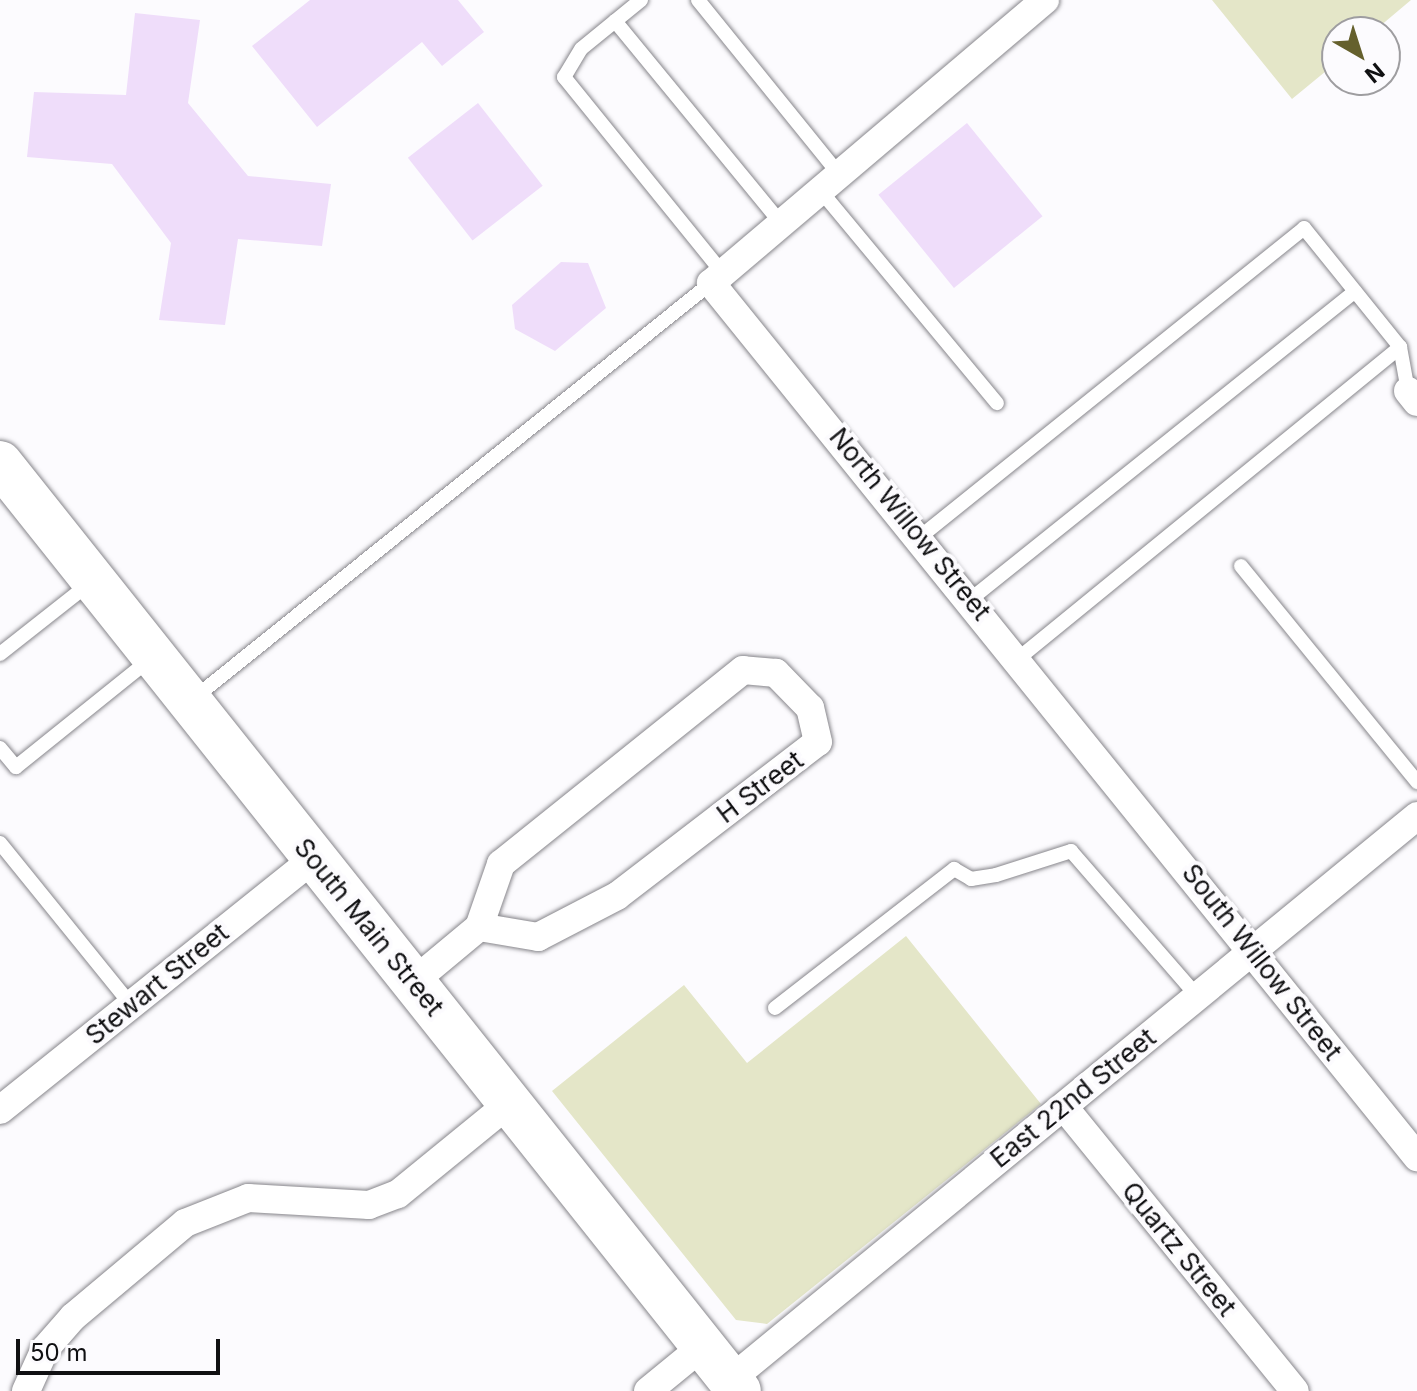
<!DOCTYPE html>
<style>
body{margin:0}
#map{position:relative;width:1417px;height:1391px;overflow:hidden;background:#fcfbfe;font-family:Inter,sans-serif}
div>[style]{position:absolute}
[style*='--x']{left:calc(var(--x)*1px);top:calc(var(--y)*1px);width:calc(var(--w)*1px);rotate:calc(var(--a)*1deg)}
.green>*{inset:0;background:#e4e6c8}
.building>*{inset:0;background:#efddfa;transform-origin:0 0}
.roads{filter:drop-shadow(0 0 2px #87868b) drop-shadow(0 0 2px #87868b)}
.lane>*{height:14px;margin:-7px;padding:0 7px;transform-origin:7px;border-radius:7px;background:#fff}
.street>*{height:28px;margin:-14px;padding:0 14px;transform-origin:14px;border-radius:14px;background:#fff}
.primary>*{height:44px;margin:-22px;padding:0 22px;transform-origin:22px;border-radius:22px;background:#fff}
span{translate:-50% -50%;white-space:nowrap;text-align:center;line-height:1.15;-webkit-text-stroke:8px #fcfbfe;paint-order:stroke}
.street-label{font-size:26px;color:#101012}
.north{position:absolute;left:1321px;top:16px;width:80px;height:80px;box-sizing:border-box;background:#fcfbfe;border:2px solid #9e9da0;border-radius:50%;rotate:141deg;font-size:22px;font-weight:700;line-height:32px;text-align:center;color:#101012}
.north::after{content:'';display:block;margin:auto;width:28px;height:36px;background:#65602d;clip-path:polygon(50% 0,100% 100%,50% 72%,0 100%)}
.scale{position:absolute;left:16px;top:1339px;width:204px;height:36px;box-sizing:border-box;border:4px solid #101012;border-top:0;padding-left:10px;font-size:24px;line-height:28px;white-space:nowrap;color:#101012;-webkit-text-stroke:6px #fcfbfe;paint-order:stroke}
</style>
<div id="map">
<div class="green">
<i style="clip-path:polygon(1212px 0,1411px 0,1373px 32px,1337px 32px,1337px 62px,1292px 99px)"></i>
<i style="clip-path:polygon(906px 936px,1041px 1104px,767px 1324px,736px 1320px,552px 1091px,684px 985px,747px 1063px)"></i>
</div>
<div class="building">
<i style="clip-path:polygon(310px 0,458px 0,484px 32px,442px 66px,422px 42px,317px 127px,252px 46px)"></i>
<i style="clip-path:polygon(135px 13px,200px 20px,188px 103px,248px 176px,331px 184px,322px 246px,238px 239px,225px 325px,159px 320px,171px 243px,112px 164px,27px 157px,34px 92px,126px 95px)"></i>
<i style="left:478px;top:103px;width:105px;height:89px;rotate:52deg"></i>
<i style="left:967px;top:123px;width:120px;height:114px;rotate:51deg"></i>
<i style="clip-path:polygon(561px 262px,588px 263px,606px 308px,555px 351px,515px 329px,512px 305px)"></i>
</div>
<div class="roads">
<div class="lane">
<i style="--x:641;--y:0;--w:77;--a:140.8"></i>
<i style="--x:581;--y:49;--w:33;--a:121"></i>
<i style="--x:564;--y:77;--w:252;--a:51"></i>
<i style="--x:698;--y:0;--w:224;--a:51"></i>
<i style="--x:615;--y:21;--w:261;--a:50.6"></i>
<i style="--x:820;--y:190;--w:277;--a:50.3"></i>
<i style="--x:920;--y:537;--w:493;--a:-38.8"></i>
<i style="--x:1304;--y:228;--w:153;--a:51.1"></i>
<i style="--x:1400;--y:347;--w:45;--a:79.7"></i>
<i style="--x:1241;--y:566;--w:279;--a:50.8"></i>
<i style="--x:971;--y:599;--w:492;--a:-38.7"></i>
<i style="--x:0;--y:654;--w:115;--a:-38.3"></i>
<i style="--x:1019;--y:658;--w:492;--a:-39.2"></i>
<i style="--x:193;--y:699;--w:664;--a:-38.77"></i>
<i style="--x:0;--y:748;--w:25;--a:50"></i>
<i style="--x:16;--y:767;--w:171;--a:-38.8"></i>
<i style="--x:0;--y:843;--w:208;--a:51"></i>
<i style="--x:775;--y:1008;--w:227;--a:-37.8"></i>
<i style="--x:954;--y:869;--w:20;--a:30"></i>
<i style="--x:971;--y:879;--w:25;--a:-9"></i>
<i style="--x:996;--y:875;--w:79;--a:-17.7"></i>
<i style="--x:1071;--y:851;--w:192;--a:49"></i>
</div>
<div class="street">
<i style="--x:1045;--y:0;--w:438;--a:139.7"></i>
<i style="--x:711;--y:283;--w:1124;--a:51.07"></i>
<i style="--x:1408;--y:391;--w:14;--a:51"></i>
<i style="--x:413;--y:982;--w:86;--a:-39.8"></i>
<i style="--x:479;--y:927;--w:60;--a:9.6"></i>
<i style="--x:538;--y:937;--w:89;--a:-27.4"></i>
<i style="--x:617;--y:896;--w:253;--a:-37.5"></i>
<i style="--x:818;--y:742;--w:35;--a:-103"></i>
<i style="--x:810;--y:708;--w:49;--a:-134.2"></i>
<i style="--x:776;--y:673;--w:33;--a:-175"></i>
<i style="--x:743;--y:670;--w:310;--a:141.3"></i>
<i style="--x:501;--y:864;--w:67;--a:109.2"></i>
<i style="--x:1064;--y:1107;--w:366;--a:50.9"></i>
<i style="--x:0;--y:1110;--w:403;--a:-38.7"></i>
<i style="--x:730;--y:1380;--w:889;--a:-39.38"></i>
<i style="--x:26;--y:1391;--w:46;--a:-65.7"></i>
<i style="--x:45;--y:1349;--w:43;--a:-48.8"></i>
<i style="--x:73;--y:1317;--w:146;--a:-40"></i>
<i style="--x:185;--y:1223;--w:68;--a:-21.6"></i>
<i style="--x:248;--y:1198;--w:121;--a:3.3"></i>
<i style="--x:369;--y:1205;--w:31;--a:-21"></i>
<i style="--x:398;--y:1194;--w:146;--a:-39.2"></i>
<i style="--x:648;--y:1391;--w:71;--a:-39.3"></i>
</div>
<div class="primary">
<i style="--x:0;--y:463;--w:1186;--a:51.47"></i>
</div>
</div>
<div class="street-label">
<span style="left:910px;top:524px;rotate:51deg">North Willow Street</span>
<span style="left:760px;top:787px;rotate:-37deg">H Street</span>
<span style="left:369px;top:927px;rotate:51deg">South Main Street</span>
<span style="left:1262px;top:962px;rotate:52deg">South Willow Street</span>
<span style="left:157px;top:984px;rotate:-39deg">Stewart Street</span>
<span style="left:1073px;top:1098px;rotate:-39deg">East 22nd Street</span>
<span style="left:1179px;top:1249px;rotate:51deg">Quartz Street</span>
</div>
<div class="north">N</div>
<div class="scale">50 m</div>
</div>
